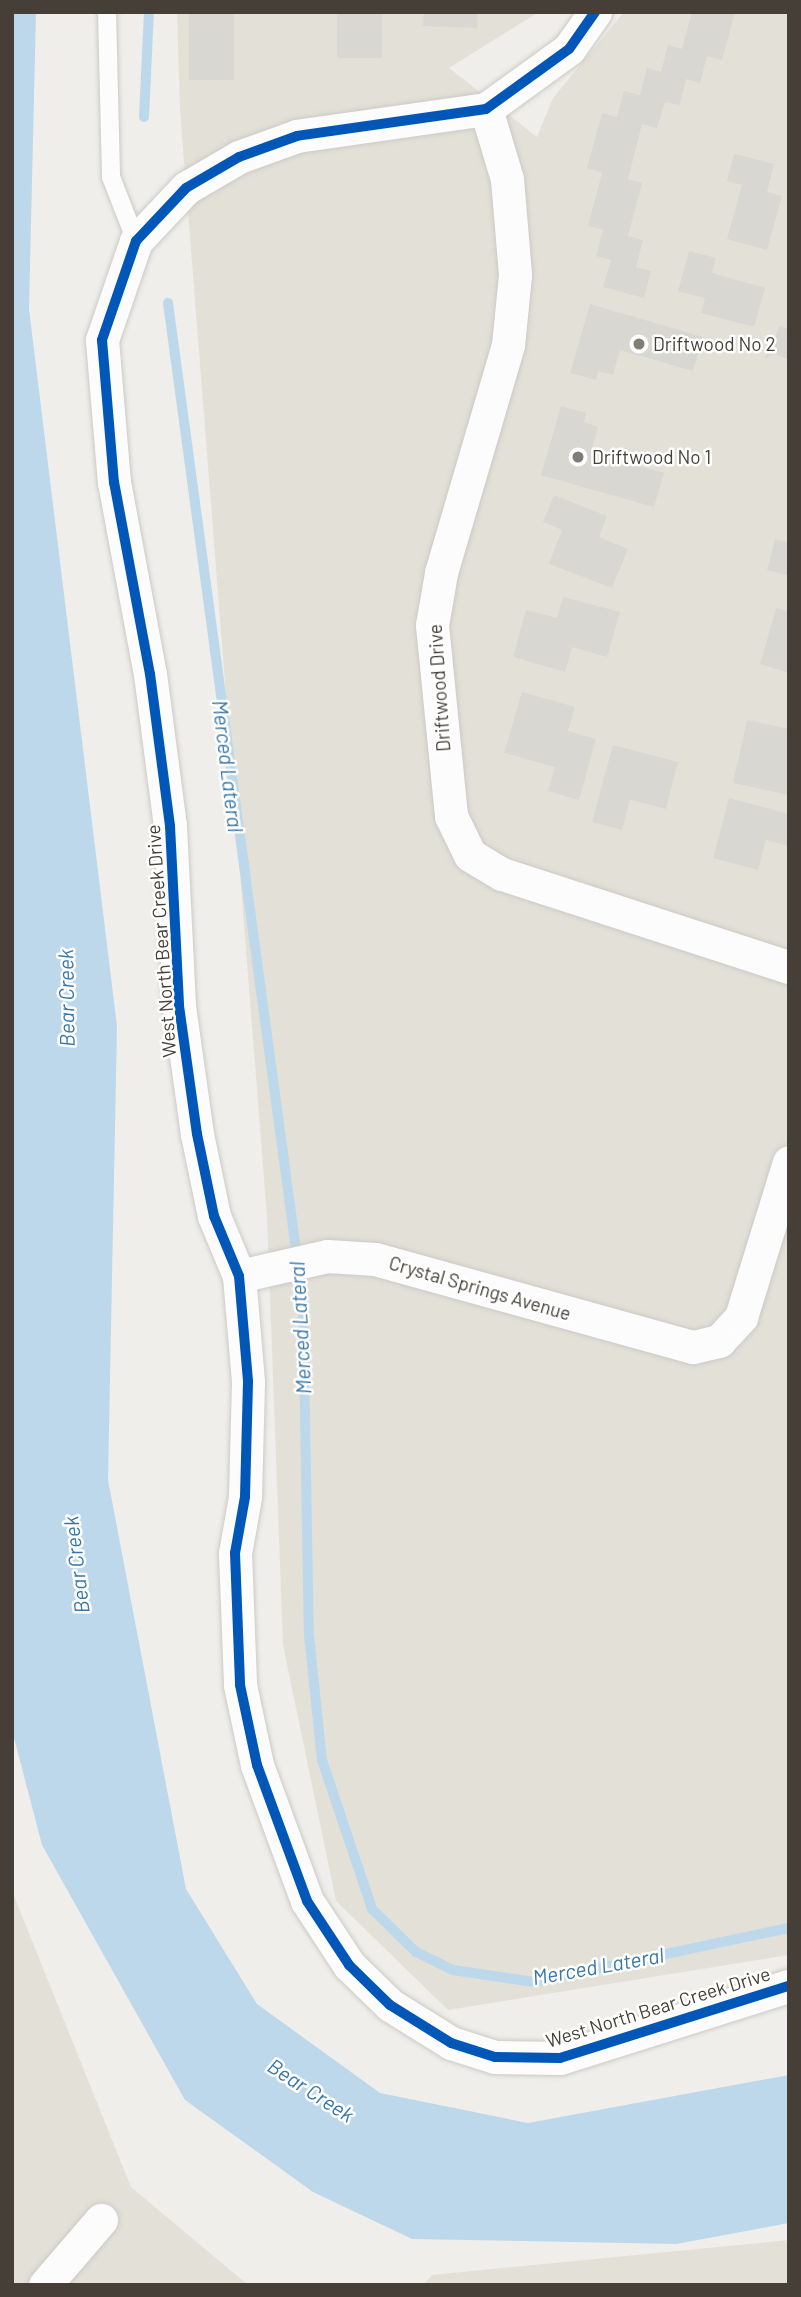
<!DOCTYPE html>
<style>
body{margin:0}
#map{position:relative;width:801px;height:2297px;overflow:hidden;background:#efeeea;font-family:Barlow,sans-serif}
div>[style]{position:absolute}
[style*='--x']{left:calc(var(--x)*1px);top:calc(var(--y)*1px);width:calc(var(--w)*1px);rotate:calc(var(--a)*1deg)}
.residential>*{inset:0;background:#e3e0d8}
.water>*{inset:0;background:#bdd8eb}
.stream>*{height:10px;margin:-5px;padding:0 5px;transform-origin:5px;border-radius:5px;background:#bdd8eb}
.building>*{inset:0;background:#d9d7d2;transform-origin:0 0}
.roads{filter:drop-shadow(0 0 2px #cccac6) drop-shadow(0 0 2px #cccac6)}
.lane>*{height:18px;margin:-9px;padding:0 9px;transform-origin:9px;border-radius:9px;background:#fdfcfc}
.street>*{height:33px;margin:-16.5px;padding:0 16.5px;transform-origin:16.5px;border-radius:16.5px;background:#fdfcfc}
.cycleway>*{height:10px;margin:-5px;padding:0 5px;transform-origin:5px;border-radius:5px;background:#0057b8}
.dots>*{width:19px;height:19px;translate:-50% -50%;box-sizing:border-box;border:4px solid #fff;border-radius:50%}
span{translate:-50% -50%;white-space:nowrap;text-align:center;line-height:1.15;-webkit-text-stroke:5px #fff;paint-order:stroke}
.poi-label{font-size:19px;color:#453f37}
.left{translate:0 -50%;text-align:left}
.street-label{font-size:19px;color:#453f37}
.water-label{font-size:21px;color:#3877a9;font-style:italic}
.frame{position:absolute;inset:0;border:14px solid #453f37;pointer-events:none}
</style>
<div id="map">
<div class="residential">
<i style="clip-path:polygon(177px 12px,539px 12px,449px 68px,537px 137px,553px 98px,624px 12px,789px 12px,789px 1955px,448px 2010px,336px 1901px,283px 1645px,267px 1217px,180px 110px)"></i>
<i style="clip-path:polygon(12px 1891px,131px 2187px,248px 2285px,12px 2285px)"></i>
<i style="clip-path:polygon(789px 2240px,789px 2285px,423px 2285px,432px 2275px)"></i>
</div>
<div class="water">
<i style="clip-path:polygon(12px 12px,36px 12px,29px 309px,117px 1026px,108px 1480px,186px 1889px,257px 2004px,380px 2093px,528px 2123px,789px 2075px,789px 2223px,676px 2244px,412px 2239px,313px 2192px,185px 2100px,42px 1845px,12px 1730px)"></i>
</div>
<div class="stream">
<i style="--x:144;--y:117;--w:105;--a:-87.3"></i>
<i style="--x:168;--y:303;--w:1007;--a:82.3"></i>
<i style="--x:303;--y:1301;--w:334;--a:89"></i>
<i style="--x:309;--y:1635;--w:126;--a:84.1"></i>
<i style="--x:322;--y:1760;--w:157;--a:71.4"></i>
<i style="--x:372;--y:1909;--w:62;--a:44.3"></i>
<i style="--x:416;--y:1952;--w:41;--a:25.9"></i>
<i style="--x:453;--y:1970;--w:82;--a:8.4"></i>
<i style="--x:534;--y:1982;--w:261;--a:-12"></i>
</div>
<div class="building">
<i style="left:189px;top:12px;width:45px;height:68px"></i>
<i style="left:337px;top:12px;width:45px;height:46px"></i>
<i style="clip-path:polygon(424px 12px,478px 12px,477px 28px,423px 26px)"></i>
<i style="clip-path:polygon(692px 12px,735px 12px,722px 60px,707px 56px,700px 83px,686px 79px,680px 105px,665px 102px,657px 128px,642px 124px,628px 179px,642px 183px,628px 236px,643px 240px,636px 267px,651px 271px,644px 298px,603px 287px,611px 260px,596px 256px,603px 230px,588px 226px,602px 173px,587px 168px,602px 113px,617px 117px,624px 91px,640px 95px,647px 68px,661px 72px,668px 45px,682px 49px)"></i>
<i style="clip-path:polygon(734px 154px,774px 164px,767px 192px,782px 196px,767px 250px,727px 239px,742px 185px,727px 181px)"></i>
<i style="clip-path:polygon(689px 251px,716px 258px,712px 273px,765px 288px,754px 327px,701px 313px,705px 298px,678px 291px)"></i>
<i style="clip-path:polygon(590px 304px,703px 337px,693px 371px,620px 350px,613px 375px,598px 371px,596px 380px,570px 373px)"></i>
<i style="clip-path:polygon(780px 326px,789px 330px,789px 360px,775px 354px,765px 358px)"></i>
<i style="clip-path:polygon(561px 406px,586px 413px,584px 422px,598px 427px,591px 452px,664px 473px,654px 507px,541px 475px)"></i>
<i style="clip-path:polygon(554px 495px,607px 516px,599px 537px,628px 549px,612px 588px,549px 564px,562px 530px,543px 522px)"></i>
<i style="clip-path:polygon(775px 539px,789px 543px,789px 576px,767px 570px)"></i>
<i style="clip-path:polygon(563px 597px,620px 612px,607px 657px,572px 647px,565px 672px,513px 657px,526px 610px,557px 618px)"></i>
<i style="clip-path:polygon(776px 608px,789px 611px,789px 673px,760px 664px)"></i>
<i style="clip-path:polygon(522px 692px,575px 707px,568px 731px,596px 739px,579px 800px,548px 791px,555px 767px,504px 753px)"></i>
<i style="clip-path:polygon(747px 720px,789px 729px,789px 795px,733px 783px)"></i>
<i style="clip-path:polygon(613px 745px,678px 762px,666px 809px,630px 800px,622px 830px,592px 822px)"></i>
<i style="clip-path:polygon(729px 798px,789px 814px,789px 846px,766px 840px,758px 870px,713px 858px)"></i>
</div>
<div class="roads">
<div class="lane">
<i style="--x:107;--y:12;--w:165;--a:88.6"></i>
<i style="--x:111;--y:177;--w:69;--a:68.7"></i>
</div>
<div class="street">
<i style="--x:595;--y:12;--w:45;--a:125.1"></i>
<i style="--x:569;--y:49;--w:102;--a:144.1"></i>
<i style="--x:486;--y:109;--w:191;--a:171.9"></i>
<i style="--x:297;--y:136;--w:62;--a:160.1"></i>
<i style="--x:239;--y:157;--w:61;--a:149.7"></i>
<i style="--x:186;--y:188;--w:73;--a:133.3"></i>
<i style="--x:136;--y:241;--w:105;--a:109"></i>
<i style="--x:102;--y:340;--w:143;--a:85.2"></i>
<i style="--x:114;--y:482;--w:195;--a:79.4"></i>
<i style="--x:150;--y:674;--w:153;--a:82.5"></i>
<i style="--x:170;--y:826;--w:180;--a:87.1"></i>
<i style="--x:179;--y:1006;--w:129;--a:82"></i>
<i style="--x:197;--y:1134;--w:84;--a:78.3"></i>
<i style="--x:214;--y:1216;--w:65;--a:67.4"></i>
<i style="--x:239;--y:1276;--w:106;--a:85.1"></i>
<i style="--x:248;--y:1382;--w:115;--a:91.5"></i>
<i style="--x:245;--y:1497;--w:57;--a:100.1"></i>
<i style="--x:235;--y:1553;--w:132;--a:87.8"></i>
<i style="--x:240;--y:1685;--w:82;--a:78"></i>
<i style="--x:257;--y:1765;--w:145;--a:69.8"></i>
<i style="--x:307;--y:1901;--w:77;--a:56.7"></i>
<i style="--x:349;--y:1965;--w:57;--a:44.3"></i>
<i style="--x:390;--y:2005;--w:72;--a:31.9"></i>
<i style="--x:451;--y:2043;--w:46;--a:17.7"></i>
<i style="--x:495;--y:2057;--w:65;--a:0.9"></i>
<i style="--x:560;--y:2058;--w:240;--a:-17.5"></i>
<i style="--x:486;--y:109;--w:73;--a:73.3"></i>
<i style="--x:507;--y:179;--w:96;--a:85.2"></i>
<i style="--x:515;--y:275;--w:70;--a:95.7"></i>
<i style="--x:508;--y:345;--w:238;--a:106.4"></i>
<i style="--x:441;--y:573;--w:53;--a:99.8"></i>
<i style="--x:432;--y:625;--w:192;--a:84.3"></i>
<i style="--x:451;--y:816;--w:43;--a:64"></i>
<i style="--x:470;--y:855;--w:37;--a:31"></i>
<i style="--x:502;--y:874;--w:302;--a:18"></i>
<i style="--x:239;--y:1276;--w:90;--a:-12.8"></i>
<i style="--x:327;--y:1256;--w:48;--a:3.6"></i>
<i style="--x:375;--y:1259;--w:330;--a:15.5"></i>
<i style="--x:693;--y:1347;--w:27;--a:-13"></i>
<i style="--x:719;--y:1341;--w:33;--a:-47"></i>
<i style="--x:741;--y:1317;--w:162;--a:-72.8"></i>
<i style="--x:45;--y:2285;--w:86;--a:-49.3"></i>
</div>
</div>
<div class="cycleway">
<i style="--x:595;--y:12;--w:45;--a:125.1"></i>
<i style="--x:569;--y:49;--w:102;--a:144.1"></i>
<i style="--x:486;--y:109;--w:191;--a:171.9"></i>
<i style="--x:297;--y:136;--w:62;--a:160.1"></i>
<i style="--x:239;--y:157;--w:61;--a:149.7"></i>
<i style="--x:186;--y:188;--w:73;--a:133.3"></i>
<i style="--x:136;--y:241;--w:105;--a:109"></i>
<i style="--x:102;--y:340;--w:143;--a:85.2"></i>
<i style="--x:114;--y:482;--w:195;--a:79.4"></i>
<i style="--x:150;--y:674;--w:153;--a:82.5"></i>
<i style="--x:170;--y:826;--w:180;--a:87.1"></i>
<i style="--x:179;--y:1006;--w:129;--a:82"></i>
<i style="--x:197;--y:1134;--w:84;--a:78.3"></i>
<i style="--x:214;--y:1216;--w:65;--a:67.4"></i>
<i style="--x:239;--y:1276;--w:106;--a:85.1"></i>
<i style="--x:248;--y:1382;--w:115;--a:91.5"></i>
<i style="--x:245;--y:1497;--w:57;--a:100.1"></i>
<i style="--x:235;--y:1553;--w:132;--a:87.8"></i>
<i style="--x:240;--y:1685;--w:82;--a:78"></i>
<i style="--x:257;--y:1765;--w:145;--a:69.8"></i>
<i style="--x:307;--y:1901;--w:77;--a:56.7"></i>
<i style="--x:349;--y:1965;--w:57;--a:44.3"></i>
<i style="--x:390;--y:2005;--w:72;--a:31.9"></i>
<i style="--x:451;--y:2043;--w:46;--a:17.7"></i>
<i style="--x:495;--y:2057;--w:65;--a:0.9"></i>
<i style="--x:560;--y:2058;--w:240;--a:-17.5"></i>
</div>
<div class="dots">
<i style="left:639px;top:344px;background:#807c76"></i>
<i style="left:578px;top:457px;background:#807c76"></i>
</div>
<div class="poi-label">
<span class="left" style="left:653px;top:344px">Driftwood No 2</span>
<span class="left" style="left:592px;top:457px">Driftwood No 1</span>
</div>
<div class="street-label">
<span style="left:439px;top:688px;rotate:-94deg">Driftwood Drive</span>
<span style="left:161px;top:941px;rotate:-94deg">West North Bear Creek Drive</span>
<span style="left:480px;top:1288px;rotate:16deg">Crystal Springs Avenue</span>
<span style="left:658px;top:2007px;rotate:-17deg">West North Bear Creek Drive</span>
</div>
<div class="water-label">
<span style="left:228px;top:766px;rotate:83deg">Merced Lateral</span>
<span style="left:66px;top:998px;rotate:-91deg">Bear Creek</span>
<span style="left:300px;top:1328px;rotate:-93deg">Merced Lateral</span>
<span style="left:76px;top:1565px;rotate:-97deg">Bear Creek</span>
<span style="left:598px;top:1966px;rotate:-10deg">Merced Lateral</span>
<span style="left:311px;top:2090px;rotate:33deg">Bear Creek</span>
</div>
<div class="frame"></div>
</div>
